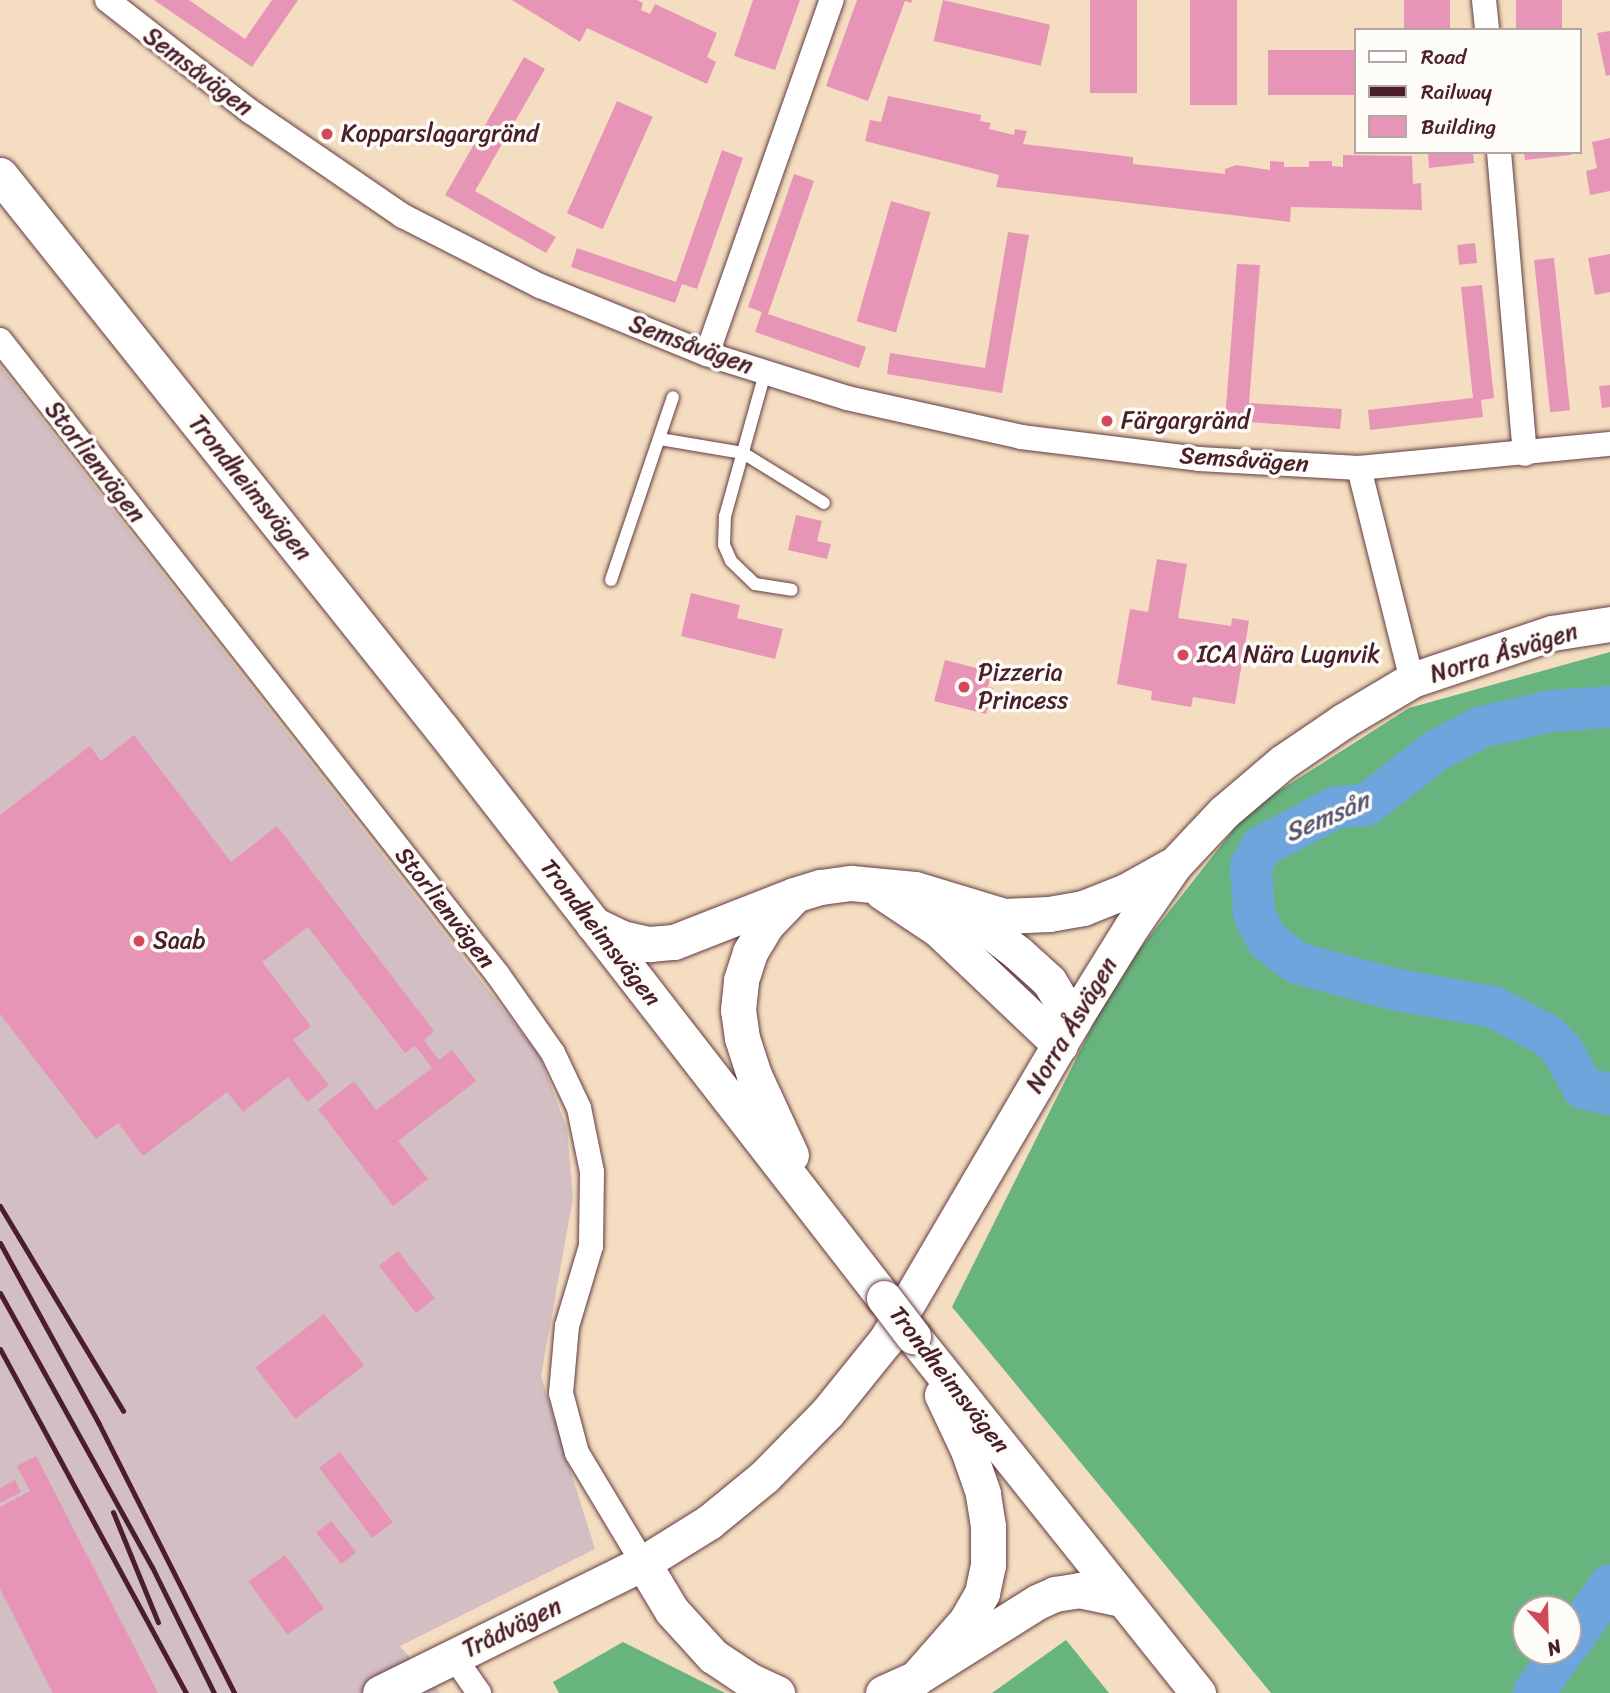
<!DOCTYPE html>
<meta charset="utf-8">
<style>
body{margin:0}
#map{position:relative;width:1610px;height:1693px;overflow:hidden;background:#f4ddc0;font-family:Sriracha,sans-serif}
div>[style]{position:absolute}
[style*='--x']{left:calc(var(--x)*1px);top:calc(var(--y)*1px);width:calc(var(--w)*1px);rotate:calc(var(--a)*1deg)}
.industrial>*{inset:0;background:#d2bec3}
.forest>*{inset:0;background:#67b47e}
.river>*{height:42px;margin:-21px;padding:0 21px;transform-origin:21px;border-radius:21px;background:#6da5dc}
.building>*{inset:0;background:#e795b7;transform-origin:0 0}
.roads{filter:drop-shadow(0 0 2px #643c41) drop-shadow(0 0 2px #643c41)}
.lane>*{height:12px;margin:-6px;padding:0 6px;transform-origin:6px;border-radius:6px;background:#fff}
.street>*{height:24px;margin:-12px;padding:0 12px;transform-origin:12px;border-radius:12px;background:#fff}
.secondary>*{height:35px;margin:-17.5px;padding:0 17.5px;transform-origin:17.5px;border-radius:17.5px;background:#fff}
.rail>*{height:5px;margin:-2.5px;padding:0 2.5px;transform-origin:2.5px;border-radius:2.5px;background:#4a1f2b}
.bridges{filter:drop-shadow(0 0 2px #643c41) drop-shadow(0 0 2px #643c41)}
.secondary-bridge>*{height:35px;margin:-17.5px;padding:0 17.5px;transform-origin:17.5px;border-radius:17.5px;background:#fff}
.dots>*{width:19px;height:19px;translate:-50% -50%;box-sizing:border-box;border:4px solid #fdfcf7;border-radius:50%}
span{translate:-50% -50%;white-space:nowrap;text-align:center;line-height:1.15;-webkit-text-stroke:7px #fdfcf7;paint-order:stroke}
.street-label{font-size:24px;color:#4a1f2b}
.poi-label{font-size:24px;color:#4a1f2b}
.left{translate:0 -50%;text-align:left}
.water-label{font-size:26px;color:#585572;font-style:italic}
.legend{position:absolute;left:1354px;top:28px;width:228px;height:126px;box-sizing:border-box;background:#fdfcf7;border:2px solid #b5a4a5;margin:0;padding:9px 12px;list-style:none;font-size:21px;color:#4a1f2b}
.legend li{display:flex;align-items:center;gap:14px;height:35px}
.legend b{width:35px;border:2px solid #b5a4a5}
.north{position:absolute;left:1512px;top:1595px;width:70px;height:70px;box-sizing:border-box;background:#fdfcf7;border:2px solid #b5a4a5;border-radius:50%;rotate:158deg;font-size:19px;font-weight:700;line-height:28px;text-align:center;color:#4a1f2b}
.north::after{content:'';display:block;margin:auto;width:24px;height:32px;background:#d1495b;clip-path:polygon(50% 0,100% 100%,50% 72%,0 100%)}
</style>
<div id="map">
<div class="industrial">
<i style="clip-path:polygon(0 366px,539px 1055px,567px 1128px,573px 1198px,541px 1376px,595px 1549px,400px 1646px,440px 1693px,0 1693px)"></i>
</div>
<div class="forest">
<i style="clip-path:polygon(evenodd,1610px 652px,1610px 1693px,1271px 1693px,952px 1307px,1116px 979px,1249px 810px,1409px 708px,1610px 652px,1526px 1609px,1568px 1609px,1568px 1651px,1526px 1651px,1526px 1609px)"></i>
<i style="clip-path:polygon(1066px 1640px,1109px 1693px,992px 1693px)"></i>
<i style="clip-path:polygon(623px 1642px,725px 1693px,559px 1693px,553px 1682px)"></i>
</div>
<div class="river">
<i style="--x:1610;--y:707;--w:59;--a:176.1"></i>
<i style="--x:1551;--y:711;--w:71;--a:166.9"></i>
<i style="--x:1482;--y:727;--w:51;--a:152.9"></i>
<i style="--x:1437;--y:750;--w:90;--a:142.2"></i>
<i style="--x:1366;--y:805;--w:30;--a:176"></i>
<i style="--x:1336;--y:807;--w:85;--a:151.9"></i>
<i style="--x:1261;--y:847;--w:21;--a:118"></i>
<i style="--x:1251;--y:866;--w:48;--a:86.4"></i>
<i style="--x:1254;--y:914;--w:30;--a:63"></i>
<i style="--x:1268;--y:941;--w:36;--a:37"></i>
<i style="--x:1297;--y:963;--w:99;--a:15.2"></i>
<i style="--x:1393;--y:989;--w:102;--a:10.2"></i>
<i style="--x:1493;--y:1007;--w:61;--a:27.4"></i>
<i style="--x:1547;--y:1035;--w:23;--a:45"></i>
<i style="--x:1563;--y:1051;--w:42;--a:61.6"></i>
<i style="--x:1583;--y:1088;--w:28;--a:13"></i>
<i style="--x:1568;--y:1645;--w:73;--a:-55"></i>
<i style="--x:1534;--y:1693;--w:51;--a:-55.4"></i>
</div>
<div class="building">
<i style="clip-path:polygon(154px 0,189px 0,245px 39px,272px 0,298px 0,252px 67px)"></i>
<i style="clip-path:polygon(512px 0,637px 0,643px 3px,641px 10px,650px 14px,655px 4px,717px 33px,707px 57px,716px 62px,707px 84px,587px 28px,580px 42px)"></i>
<i style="clip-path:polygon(753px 0,800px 0,775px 70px,734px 56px)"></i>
<i style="clip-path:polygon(857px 0,912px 0,911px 3px,905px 1px,868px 101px,826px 86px)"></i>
<i style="left:943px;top:0;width:110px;height:42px;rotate:13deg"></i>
<i style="left:1090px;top:0;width:47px;height:93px"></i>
<i style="left:1190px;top:0;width:47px;height:105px"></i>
<i style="left:1404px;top:0;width:46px;height:30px"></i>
<i style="left:1516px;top:0;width:46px;height:30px"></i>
<i style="clip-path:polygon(1610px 31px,1610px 75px,1606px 76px,1597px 33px)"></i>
<i style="left:1268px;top:50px;width:88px;height:45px"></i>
<i style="clip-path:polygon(524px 57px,545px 69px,475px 191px,556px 237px,546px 253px,445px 195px)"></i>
<i style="clip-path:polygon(888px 96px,981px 115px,980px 121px,991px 123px,989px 129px,1014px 135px,1015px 129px,1027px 131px,1023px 144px,1133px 157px,1133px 164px,1225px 174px,1225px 169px,1236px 165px,1270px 170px,1270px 161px,1284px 162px,1284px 167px,1309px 167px,1309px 161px,1332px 161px,1332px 166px,1343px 167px,1343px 155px,1412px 156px,1413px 184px,1421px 183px,1422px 210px,1291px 207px,1290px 222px,996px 187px,999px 175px,865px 141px,870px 120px,881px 122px)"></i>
<i style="left:617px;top:101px;width:39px;height:123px;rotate:24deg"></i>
<i style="clip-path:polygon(1610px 138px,1610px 191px,1590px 195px,1586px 171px,1597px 168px,1592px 142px)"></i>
<i style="clip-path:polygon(722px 150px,743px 158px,697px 289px,682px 284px,675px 303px,571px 267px,577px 248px,676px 282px)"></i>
<i style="clip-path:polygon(1428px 152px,1473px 152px,1474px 163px,1429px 168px)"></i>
<i style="clip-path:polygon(1524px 152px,1571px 152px,1571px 155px,1525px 160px)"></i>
<i style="clip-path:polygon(794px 174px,814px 181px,768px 314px,866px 347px,859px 368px,755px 332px,762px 312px,748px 307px)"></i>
<i style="left:891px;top:201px;width:41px;height:125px;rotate:16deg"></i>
<i style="clip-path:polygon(1008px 232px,1029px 235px,1002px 393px,887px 374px,890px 353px,985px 368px)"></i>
<i style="left:1475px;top:243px;width:20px;height:18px;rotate:84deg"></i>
<i style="clip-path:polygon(1610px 254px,1610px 292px,1595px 295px,1588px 258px)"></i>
<i style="left:1554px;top:258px;width:153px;height:20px;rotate:84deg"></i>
<i style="clip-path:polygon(1237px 264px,1260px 265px,1249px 403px,1342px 409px,1340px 429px,1225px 420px)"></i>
<i style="clip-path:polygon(1482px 285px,1494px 398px,1481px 400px,1483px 417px,1370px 430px,1368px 410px,1473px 398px,1461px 287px)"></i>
<i style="clip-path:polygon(1610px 385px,1610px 407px,1602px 408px,1599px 386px)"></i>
<i style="clip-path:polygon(796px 515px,822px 521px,817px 541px,831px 544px,827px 559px,788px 550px)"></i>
<i style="clip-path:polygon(1157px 559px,1187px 564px,1178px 618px,1231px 626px,1232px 618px,1249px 621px,1235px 704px,1193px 697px,1191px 707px,1151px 700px,1152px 691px,1117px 684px,1130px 609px,1148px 612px)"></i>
<i style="clip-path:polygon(691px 593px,740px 605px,737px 618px,783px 629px,775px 659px,681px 636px)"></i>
<i style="clip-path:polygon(945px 660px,992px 672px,988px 687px,993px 688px,986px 714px,934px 701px)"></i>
<i style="clip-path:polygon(134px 735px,231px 862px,277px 826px,434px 1031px,424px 1040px,439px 1060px,452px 1050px,476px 1081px,398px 1141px,428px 1179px,393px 1206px,318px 1109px,354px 1081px,376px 1110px,432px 1068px,415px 1046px,405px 1053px,308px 927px,262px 962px,311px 1026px,293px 1040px,329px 1085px,307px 1102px,288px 1077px,243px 1112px,227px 1092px,143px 1156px,118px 1123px,96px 1139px,0 1014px,0 815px,90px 746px,101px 761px)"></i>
<i style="left:398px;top:1251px;width:60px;height:24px;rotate:52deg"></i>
<i style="left:324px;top:1314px;width:65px;height:87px;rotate:52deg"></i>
<i style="left:340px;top:1452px;width:88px;height:26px;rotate:53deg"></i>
<i style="clip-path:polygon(36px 1456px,158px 1693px,53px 1693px,0 1589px,0 1507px,30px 1491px,17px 1466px)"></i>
<i style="clip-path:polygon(15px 1480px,21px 1492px,0 1503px,0 1488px)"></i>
<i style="left:331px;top:1521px;width:40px;height:19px;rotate:51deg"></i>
<i style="left:285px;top:1555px;width:66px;height:45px;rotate:54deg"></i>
</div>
<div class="roads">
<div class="lane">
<i style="--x:765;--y:373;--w:148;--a:105.6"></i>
<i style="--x:725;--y:516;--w:29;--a:92"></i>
<i style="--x:724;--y:545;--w:17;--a:66"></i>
<i style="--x:731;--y:561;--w:33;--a:44"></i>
<i style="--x:755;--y:584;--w:37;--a:9"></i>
<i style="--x:660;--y:439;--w:84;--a:9.6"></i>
<i style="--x:743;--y:453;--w:95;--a:31.7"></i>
<i style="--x:611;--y:580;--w:193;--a:-71.3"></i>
</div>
<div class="street">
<i style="--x:107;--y:0;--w:182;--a:37.9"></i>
<i style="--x:251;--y:112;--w:184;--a:34.4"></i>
<i style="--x:403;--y:216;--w:154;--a:27.1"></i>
<i style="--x:540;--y:286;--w:180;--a:22.2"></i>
<i style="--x:707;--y:354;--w:147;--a:17.4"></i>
<i style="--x:847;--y:398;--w:178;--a:12.6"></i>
<i style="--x:1021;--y:437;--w:179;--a:7"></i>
<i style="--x:1199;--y:459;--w:160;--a:3.2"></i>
<i style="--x:1359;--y:468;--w:252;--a:-5.5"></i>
<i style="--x:1484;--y:0;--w:30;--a:84"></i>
<i style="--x:1499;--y:152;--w:303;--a:85.1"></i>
<i style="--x:0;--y:340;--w:807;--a:51.89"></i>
<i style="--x:498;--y:975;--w:95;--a:54.8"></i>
<i style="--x:553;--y:1053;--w:61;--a:64.7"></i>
<i style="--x:579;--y:1108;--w:65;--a:78.5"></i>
<i style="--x:592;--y:1172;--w:74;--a:90.8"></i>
<i style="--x:591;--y:1246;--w:84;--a:106.7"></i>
<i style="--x:567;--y:1326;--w:67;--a:95.1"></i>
<i style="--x:561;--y:1393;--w:62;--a:75.1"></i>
<i style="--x:577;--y:1453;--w:128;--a:59"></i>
<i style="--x:707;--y:354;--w:375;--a:-70.6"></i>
<i style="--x:1359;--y:468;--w:219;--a:76"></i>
<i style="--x:454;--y:1657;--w:44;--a:55.2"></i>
</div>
<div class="secondary">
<i style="--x:0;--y:175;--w:709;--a:51.42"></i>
<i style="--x:442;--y:729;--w:721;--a:52.16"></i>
<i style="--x:882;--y:892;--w:69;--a:33.7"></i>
<i style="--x:939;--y:930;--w:167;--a:43.5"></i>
<i style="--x:965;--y:912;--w:67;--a:37.7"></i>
<i style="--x:1018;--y:953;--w:42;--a:42.1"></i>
<i style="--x:1049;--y:981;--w:47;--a:59"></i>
<i style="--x:593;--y:924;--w:32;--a:26"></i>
<i style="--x:622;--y:938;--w:28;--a:13"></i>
<i style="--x:649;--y:944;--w:25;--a:-5"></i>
<i style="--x:674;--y:942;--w:129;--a:-21.4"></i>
<i style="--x:794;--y:895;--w:28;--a:-17"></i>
<i style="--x:821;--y:887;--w:30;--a:-8"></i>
<i style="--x:851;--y:883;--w:64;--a:5.4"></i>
<i style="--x:915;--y:889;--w:93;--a:16.9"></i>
<i style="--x:1004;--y:916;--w:45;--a:-2.5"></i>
<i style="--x:1049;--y:914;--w:35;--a:-10"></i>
<i style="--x:1083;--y:908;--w:46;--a:-21.6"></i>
<i style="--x:1126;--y:891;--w:49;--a:-29.2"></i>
<i style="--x:791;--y:1155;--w:88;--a:-114.8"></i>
<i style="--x:754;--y:1075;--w:39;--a:-108"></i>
<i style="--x:742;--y:1038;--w:28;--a:-98"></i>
<i style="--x:738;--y:1010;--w:30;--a:-84"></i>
<i style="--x:741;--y:980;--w:29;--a:-72"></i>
<i style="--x:750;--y:952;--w:33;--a:-59"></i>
<i style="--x:767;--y:924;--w:36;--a:-46"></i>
<i style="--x:913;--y:1336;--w:457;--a:51.4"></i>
<i style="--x:643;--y:1563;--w:56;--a:58.9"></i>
<i style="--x:672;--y:1611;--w:61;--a:47.7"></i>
<i style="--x:713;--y:1656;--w:43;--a:33.7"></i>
<i style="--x:749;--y:1680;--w:31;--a:25"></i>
<i style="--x:916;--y:1678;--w:76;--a:-48.7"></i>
<i style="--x:966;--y:1621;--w:32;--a:-60"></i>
<i style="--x:982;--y:1593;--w:29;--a:-78"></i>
<i style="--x:988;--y:1565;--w:39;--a:-90"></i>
<i style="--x:988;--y:1526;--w:33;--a:-99"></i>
<i style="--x:983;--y:1493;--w:46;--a:-109.2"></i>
<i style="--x:968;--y:1450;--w:61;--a:-115.3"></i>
<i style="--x:380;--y:1693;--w:293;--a:-26.3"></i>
<i style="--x:643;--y:1563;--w:78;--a:-31.8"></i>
<i style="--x:709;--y:1522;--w:71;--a:-39.3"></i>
<i style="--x:764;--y:1477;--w:90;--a:-45.5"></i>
<i style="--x:827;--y:1413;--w:94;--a:-51.1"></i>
<i style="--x:886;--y:1340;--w:370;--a:-59.6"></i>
<i style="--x:1073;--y:1021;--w:112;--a:-58.2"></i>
<i style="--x:1132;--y:926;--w:75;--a:-55.3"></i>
<i style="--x:1175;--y:864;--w:71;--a:-46.7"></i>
<i style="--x:1224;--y:812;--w:77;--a:-40.3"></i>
<i style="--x:1283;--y:762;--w:73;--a:-34.3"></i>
<i style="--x:1343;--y:721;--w:80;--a:-30.7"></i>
<i style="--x:1412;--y:680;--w:148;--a:-18.6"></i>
<i style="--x:1552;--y:633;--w:59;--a:-8.8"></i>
<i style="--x:883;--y:1693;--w:36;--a:-24"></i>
<i style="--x:916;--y:1678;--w:143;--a:-32.1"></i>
<i style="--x:1037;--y:1602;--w:20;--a:-24"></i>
<i style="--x:1055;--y:1594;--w:24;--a:-9"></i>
<i style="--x:1079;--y:1590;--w:44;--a:11.8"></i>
</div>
</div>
<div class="rail">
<i style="--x:0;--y:1206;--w:239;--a:59"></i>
<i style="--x:0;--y:1243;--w:206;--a:61.3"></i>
<i style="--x:99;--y:1424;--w:301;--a:63.3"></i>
<i style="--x:0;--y:1293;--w:313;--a:61"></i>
<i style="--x:152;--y:1567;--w:140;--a:63.8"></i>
<i style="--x:0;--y:1349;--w:391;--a:61.6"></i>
<i style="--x:113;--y:1512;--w:119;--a:67.8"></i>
</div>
<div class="bridges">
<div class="secondary-bridge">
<i style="--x:884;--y:1298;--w:48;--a:52.7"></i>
</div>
</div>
<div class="dots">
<i style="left:327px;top:134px;background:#d1495b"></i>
<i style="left:1107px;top:421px;background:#d1495b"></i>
<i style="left:1183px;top:655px;background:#d1495b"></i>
<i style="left:964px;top:687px;background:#d1495b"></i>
<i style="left:139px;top:941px;background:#d1495b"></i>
</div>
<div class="street-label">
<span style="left:198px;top:72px;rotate:37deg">Semsåvägen</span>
<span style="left:691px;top:345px;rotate:20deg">Semsåvägen</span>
<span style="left:1244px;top:460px;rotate:4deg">Semsåvägen</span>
<span style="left:95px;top:462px;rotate:52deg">Storlienvägen</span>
<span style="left:250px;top:488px;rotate:51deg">Trondheimsvägen</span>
<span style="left:1504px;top:653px;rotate:-17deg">Norra Åsvägen</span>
<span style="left:445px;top:908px;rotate:52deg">Storlienvägen</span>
<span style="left:600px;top:933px;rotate:52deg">Trondheimsvägen</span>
<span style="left:1072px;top:1025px;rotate:-59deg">Norra Åsvägen</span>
<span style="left:949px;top:1380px;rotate:52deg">Trondheimsvägen</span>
<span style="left:512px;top:1628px;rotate:-26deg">Trådvägen</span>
</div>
<div class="poi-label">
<span class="left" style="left:341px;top:134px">Kopparslagargränd</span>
<span class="left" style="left:1121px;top:421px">Färgargränd</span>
<span class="left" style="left:1197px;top:655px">ICA Nära Lugnvik</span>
<span class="left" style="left:978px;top:687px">Pizzeria<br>Princess</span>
<span class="left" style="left:153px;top:941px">Saab</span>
</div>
<div class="water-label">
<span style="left:1327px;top:817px;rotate:-23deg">Semsån</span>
</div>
<ul class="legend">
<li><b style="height:9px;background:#fff"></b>Road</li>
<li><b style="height:9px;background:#4a1f2b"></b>Railway</li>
<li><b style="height:19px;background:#e795b7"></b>Building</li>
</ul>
<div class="north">N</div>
</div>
